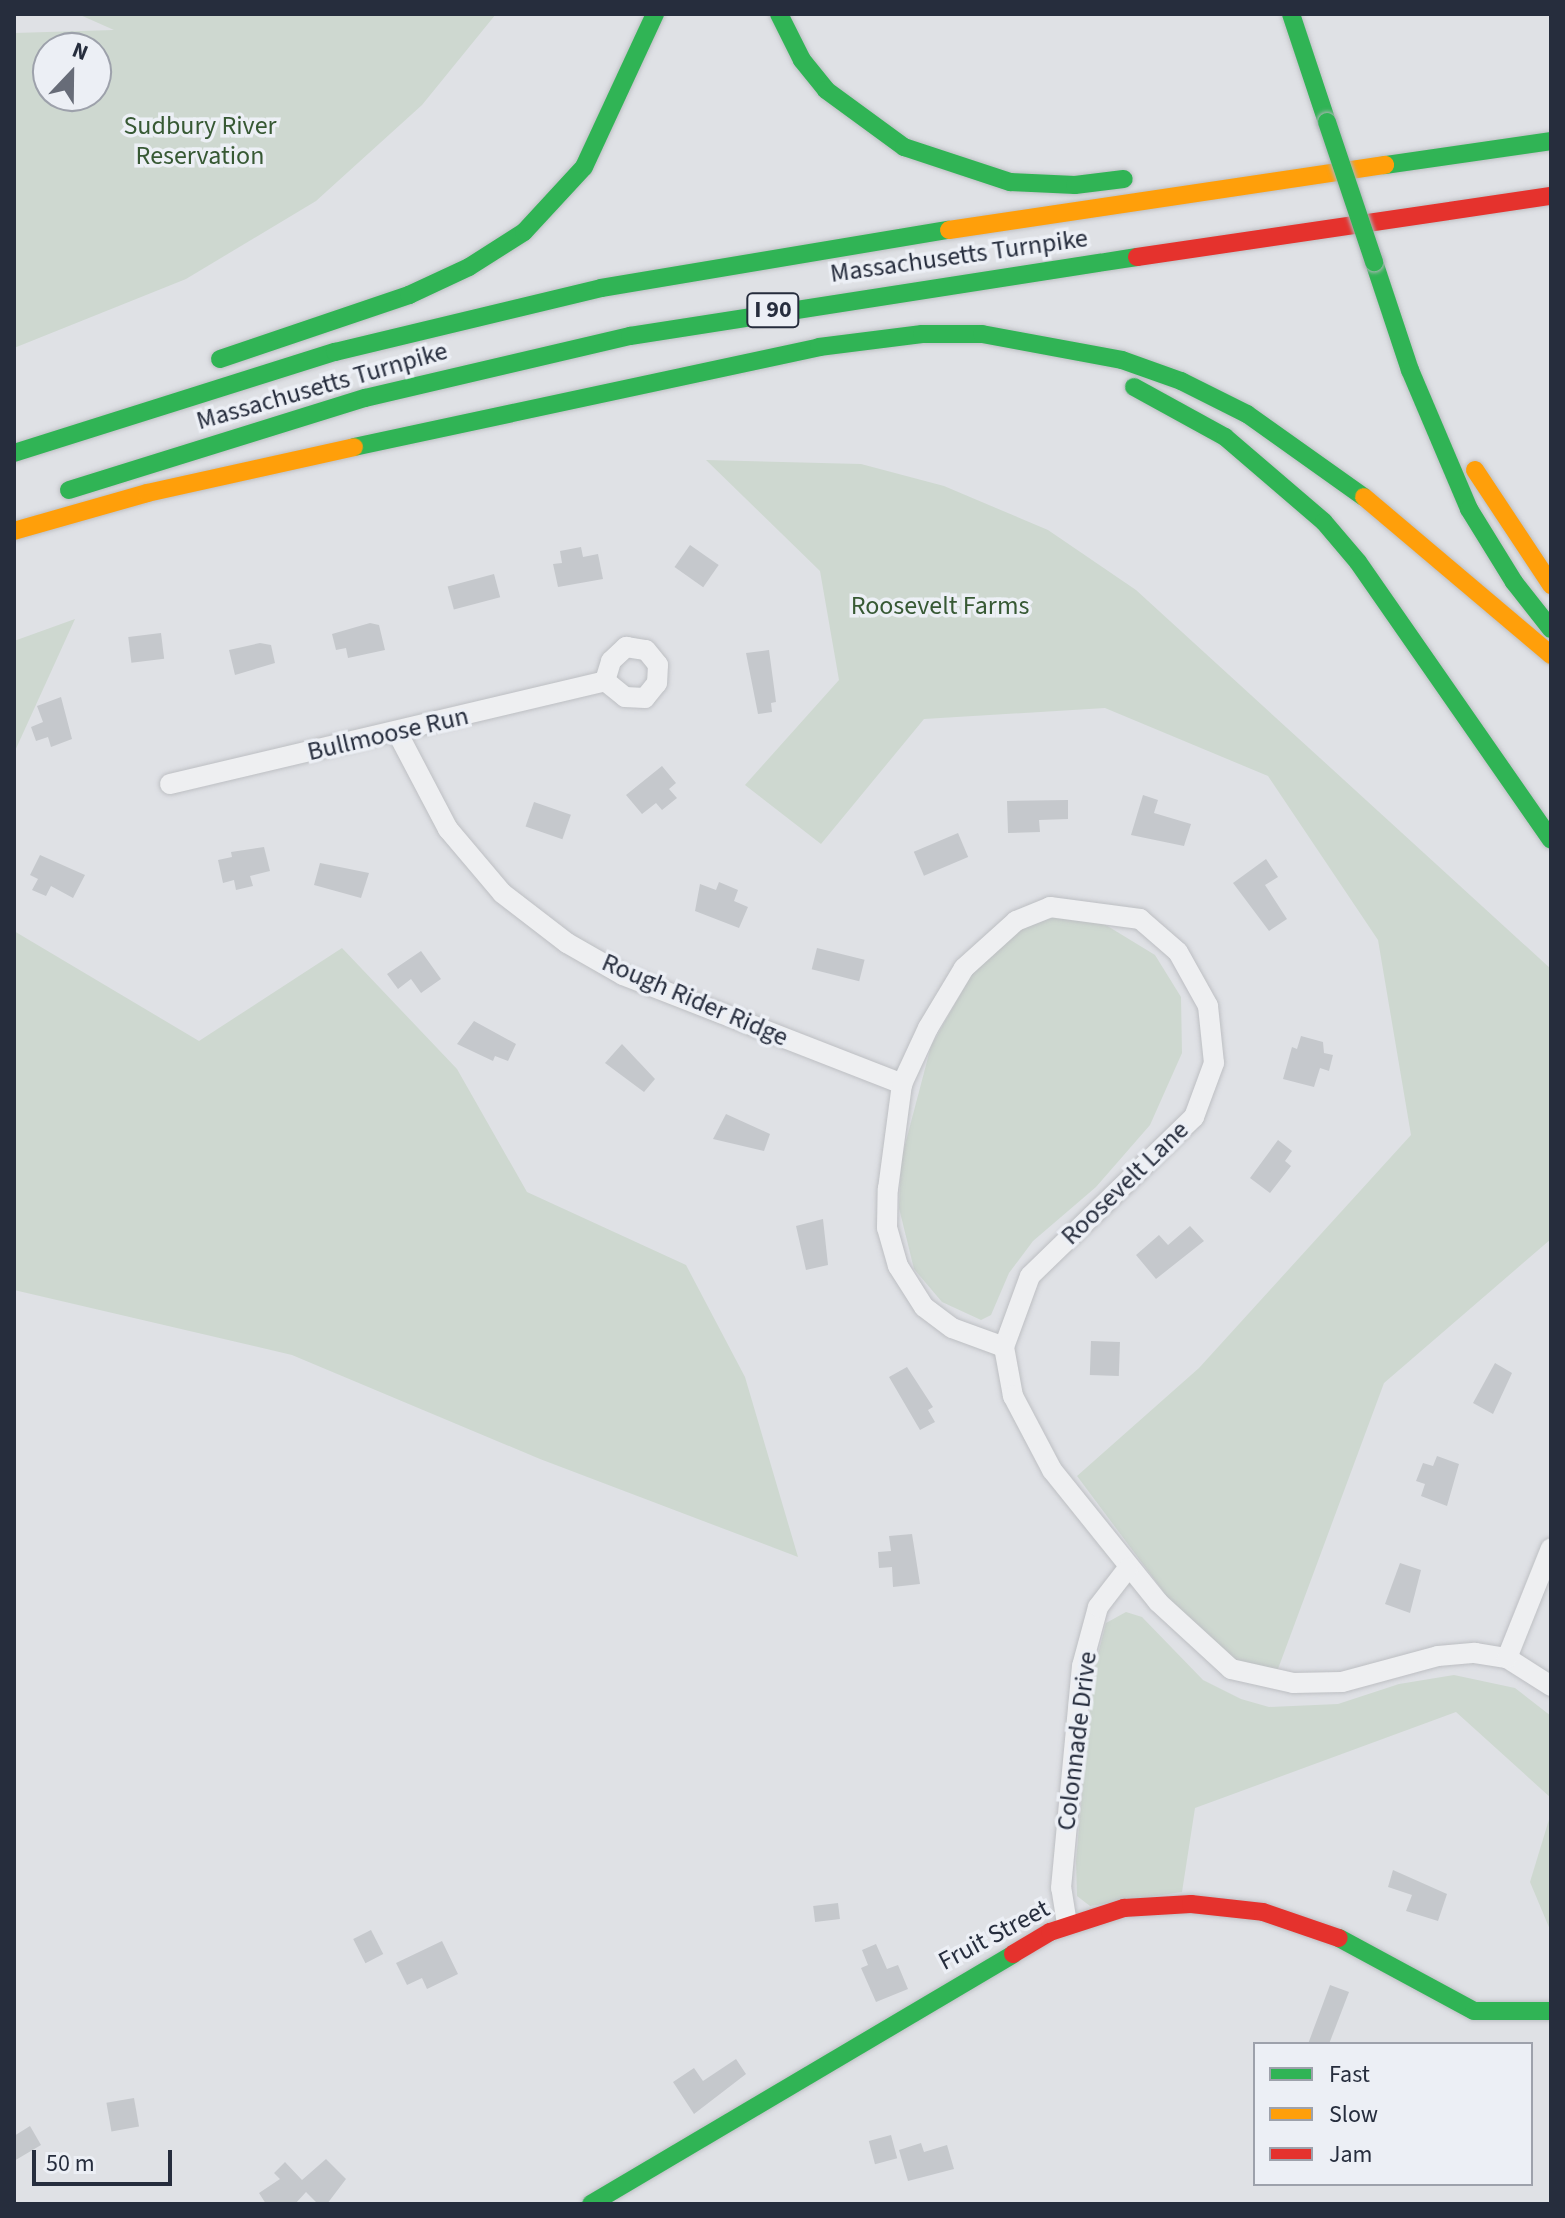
<!DOCTYPE html>
<style>
body{margin:0}
#map{position:relative;width:1565px;height:2218px;overflow:hidden;background:#dfe1e5;font-family:"Source Sans 3",sans-serif}
div>[style]{position:absolute}
[style*='--x']{left:calc(var(--x)*1px);top:calc(var(--y)*1px);width:calc(var(--w)*1px);rotate:calc(var(--a)*1deg)}
.green>*{inset:0;background:#ced8d0}
.building>*{inset:0;background:#c5c8cc;transform-origin:0 0}
.roads{filter:drop-shadow(0 0 2px #bdbfc3) drop-shadow(0 0 2px #bdbfc3)}
.street>*{height:20px;margin:-10px;padding:0 10px;transform-origin:10px;border-radius:10px;background:#eeeff1}
.fast>*{height:18px;margin:-9px;padding:0 9px;transform-origin:9px;border-radius:9px;background:#30b455}
.slow>*{height:18px;margin:-9px;padding:0 9px;transform-origin:9px;border-radius:9px;background:#ff9f0a}
.jam>*{height:18px;margin:-9px;padding:0 9px;transform-origin:9px;border-radius:9px;background:#e5322d}
.bridges{filter:drop-shadow(0 0 2px #b1b4b9) drop-shadow(0 0 2px #b1b4b9)}
.fast-bridge>*{height:18px;margin:-9px;padding:0 9px;transform-origin:9px;border-radius:9px;background:#30b455}
span{translate:-50% -50%;white-space:nowrap;text-align:center;line-height:1.15;-webkit-text-stroke:7px #eceff5;paint-order:stroke}
.shield-label span{padding:2px 6px;background:#eceff5;border:2px solid;border-radius:6px;-webkit-text-stroke-width:0}
.shield-label{font-size:24px;color:#262d3d;font-weight:700}
.park-label{font-size:26px;color:#375934}
.street-label{font-size:26px;color:#262d3d}
.frame{position:absolute;inset:0;border:16px solid #262d3d;pointer-events:none}
.legend{position:absolute;left:1253px;top:2042px;width:280px;height:144px;box-sizing:border-box;background:#eceff5;border:2px solid #9da1ab;margin:0;padding:10px 14px;list-style:none;font-size:24px;color:#262d3d}
.legend li{display:flex;align-items:center;gap:16px;height:40px}
.legend b{width:40px;border:2px solid #9da1ab}
.north{position:absolute;left:32px;top:32px;width:80px;height:80px;box-sizing:border-box;background:#eceff5;border:2px solid #9da1ab;border-radius:50%;rotate:22deg;font-size:22px;font-weight:700;line-height:32px;text-align:center;color:#262d3d}
.north::after{content:'';display:block;margin:auto;width:28px;height:36px;background:#676c78;clip-path:polygon(50% 0,100% 100%,50% 72%,0 100%)}
.scale{position:absolute;left:32px;top:2150px;width:140px;height:36px;box-sizing:border-box;border:4px solid #262d3d;border-top:0;padding-left:10px;font-size:24px;line-height:28px;white-space:nowrap;color:#262d3d;-webkit-text-stroke:6px #eceff5;paint-order:stroke}
</style>
<div id="map">
<div class="green">
<i style="clip-path:polygon(evenodd,78px 14px,496px 14px,422px 105px,316px 201px,186px 279px,14px 348px,14px 33px,114px 30px,78px 14px,96px 48px,96px 96px,48px 96px,48px 48px,96px 48px)"></i>
<i style="clip-path:polygon(706px 460px,861px 464px,944px 486px,1048px 530px,1136px 590px,1551px 969px,1551px 1239px,1384px 1383px,1275px 1677px,1233px 1660px,1172px 1603px,1077px 1476px,1199px 1368px,1411px 1135px,1378px 940px,1268px 776px,1105px 708px,924px 719px,821px 844px,745px 785px,839px 680px,820px 571px)"></i>
<i style="clip-path:polygon(75px 619px,14px 753px,14px 641px)"></i>
<i style="clip-path:polygon(1054px 917px,1096px 919px,1155px 955px,1181px 997px,1182px 1053px,1150px 1125px,1096px 1187px,1033px 1241px,1009px 1273px,991px 1315px,981px 1320px,942px 1302px,914px 1269px,899px 1208px,901px 1160px,931px 1046px,972px 974px,1020px 930px)"></i>
<i style="clip-path:polygon(14px 931px,199px 1041px,342px 948px,457px 1069px,527px 1192px,686px 1265px,745px 1377px,798px 1557px,540px 1459px,292px 1355px,14px 1290px)"></i>
<i style="clip-path:polygon(1126px 1612px,1142px 1617px,1203px 1680px,1241px 1699px,1269px 1707px,1338px 1704px,1399px 1684px,1454px 1675px,1515px 1688px,1551px 1716px,1551px 1798px,1456px 1712px,1195px 1808px,1182px 1892px,1090px 1906px,1077px 1896px,1076px 1861px,1093px 1674px,1106px 1623px)"></i>
<i style="clip-path:polygon(1551px 1813px,1551px 1932px,1530px 1882px)"></i>
</div>
<div class="building">
<i style="left:690px;top:545px;width:35px;height:27px;rotate:35deg"></i>
<i style="clip-path:polygon(581px 547px,583px 557px,598px 554px,603px 579px,558px 587px,553px 564px,562px 563px,560px 551px)"></i>
<i style="left:494px;top:574px;width:24px;height:48px;rotate:75deg"></i>
<i style="clip-path:polygon(370px 623px,379px 625px,385px 650px,348px 658px,346px 648px,336px 650px,332px 634px)"></i>
<i style="left:161px;top:633px;width:26px;height:33px;rotate:83deg"></i>
<i style="clip-path:polygon(260px 643px,271px 645px,275px 663px,235px 675px,229px 650px)"></i>
<i style="clip-path:polygon(769px 650px,776px 702px,771px 703px,772px 712px,758px 714px,746px 653px)"></i>
<i style="clip-path:polygon(61px 697px,72px 739px,51px 747px,48px 737px,36px 741px,31px 727px,43px 722px,37px 706px)"></i>
<i style="clip-path:polygon(662px 766px,676px 783px,669px 789px,677px 798px,662px 810px,656px 803px,642px 814px,626px 795px)"></i>
<i style="clip-path:polygon(1143px 795px,1158px 800px,1154px 813px,1191px 824px,1184px 846px,1131px 835px)"></i>
<i style="clip-path:polygon(1068px 800px,1068px 819px,1039px 820px,1040px 832px,1008px 833px,1007px 801px)"></i>
<i style="left:534px;top:802px;width:39px;height:26px;rotate:19deg"></i>
<i style="left:958px;top:833px;width:26px;height:48px;rotate:67deg"></i>
<i style="clip-path:polygon(264px 847px,270px 871px,250px 876px,253px 886px,236px 890px,234px 880px,223px 883px,218px 860px,232px 857px,231px 852px)"></i>
<i style="clip-path:polygon(40px 855px,85px 875px,73px 898px,51px 886px,46px 896px,32px 890px,38px 879px,30px 875px)"></i>
<i style="clip-path:polygon(1266px 859px,1278px 877px,1265px 885px,1287px 919px,1269px 931px,1233px 883px)"></i>
<i style="clip-path:polygon(320px 863px,369px 873px,361px 898px,314px 885px)"></i>
<i style="clip-path:polygon(719px 882px,738px 890px,734px 901px,748px 907px,739px 928px,695px 911px,700px 884px,716px 890px)"></i>
<i style="left:817px;top:948px;width:49px;height:22px;rotate:14deg"></i>
<i style="clip-path:polygon(421px 951px,441px 979px,421px 993px,411px 979px,398px 989px,387px 974px)"></i>
<i style="clip-path:polygon(474px 1021px,516px 1044px,508px 1061px,495px 1056px,493px 1061px,457px 1044px)"></i>
<i style="clip-path:polygon(1301px 1036px,1323px 1042px,1324px 1053px,1333px 1055px,1329px 1071px,1320px 1068px,1314px 1087px,1283px 1079px,1292px 1047px,1297px 1049px)"></i>
<i style="clip-path:polygon(622px 1044px,655px 1079px,644px 1092px,605px 1063px)"></i>
<i style="clip-path:polygon(726px 1114px,770px 1134px,764px 1151px,713px 1139px)"></i>
<i style="clip-path:polygon(1278px 1140px,1292px 1151px,1285px 1161px,1291px 1166px,1270px 1193px,1250px 1178px)"></i>
<i style="clip-path:polygon(823px 1219px,828px 1265px,806px 1270px,796px 1226px)"></i>
<i style="clip-path:polygon(1190px 1226px,1204px 1241px,1156px 1279px,1136px 1255px,1159px 1235px,1168px 1245px)"></i>
<i style="left:1091px;top:1341px;width:29px;height:34px;rotate:2deg"></i>
<i style="clip-path:polygon(1495px 1363px,1512px 1373px,1493px 1414px,1473px 1403px)"></i>
<i style="clip-path:polygon(907px 1367px,933px 1407px,928px 1410px,935px 1422px,920px 1430px,889px 1377px)"></i>
<i style="clip-path:polygon(1437px 1456px,1459px 1464px,1447px 1506px,1421px 1496px,1425px 1484px,1416px 1481px,1423px 1463px,1433px 1466px)"></i>
<i style="clip-path:polygon(912px 1534px,920px 1584px,893px 1587px,892px 1567px,879px 1568px,878px 1552px,891px 1551px,889px 1536px)"></i>
<i style="clip-path:polygon(1400px 1563px,1421px 1570px,1410px 1613px,1385px 1604px)"></i>
<i style="clip-path:polygon(1393px 1870px,1447px 1894px,1438px 1921px,1406px 1911px,1412px 1895px,1388px 1887px)"></i>
<i style="left:838px;top:1903px;width:16px;height:25px;rotate:83deg"></i>
<i style="left:371px;top:1930px;width:27px;height:20px;rotate:63deg"></i>
<i style="clip-path:polygon(442px 1941px,458px 1974px,427px 1989px,422px 1978px,407px 1985px,396px 1963px)"></i>
<i style="clip-path:polygon(876px 1944px,887px 1969px,898px 1965px,908px 1989px,876px 2002px,861px 1968px,868px 1965px,862px 1950px)"></i>
<i style="clip-path:polygon(1330px 1985px,1349px 1992px,1329px 2044px,1308px 2044px)"></i>
<i style="clip-path:polygon(736px 2059px,746px 2074px,694px 2114px,673px 2082px,694px 2068px,703px 2081px)"></i>
<i style="left:134px;top:2098px;width:29px;height:28px;rotate:80deg"></i>
<i style="clip-path:polygon(30px 2126px,41px 2145px,14px 2161px,14px 2136px)"></i>
<i style="left:891px;top:2135px;width:24px;height:23px;rotate:75deg"></i>
<i style="clip-path:polygon(921px 2143px,924px 2152px,947px 2145px,954px 2169px,908px 2181px,899px 2150px)"></i>
<i style="clip-path:polygon(326px 2159px,346px 2179px,327px 2204px,318px 2204px,306px 2192px,295px 2204px,266px 2204px,259px 2193px,280px 2179px,274px 2173px,285px 2162px,302px 2180px)"></i>
</div>
<div class="roads">
<div class="street">
<i style="--x:397;--y:732;--w:110;--a:62.3"></i>
<i style="--x:448;--y:829;--w:84;--a:49.8"></i>
<i style="--x:502;--y:893;--w:82;--a:37.6"></i>
<i style="--x:567;--y:943;--w:64;--a:29.7"></i>
<i style="--x:623;--y:975;--w:300;--a:21.3"></i>
<i style="--x:170;--y:784;--w:447;--a:-13.3"></i>
<i style="--x:605;--y:681;--w:21;--a:-73"></i>
<i style="--x:611;--y:661;--w:21;--a:-43"></i>
<i style="--x:626;--y:647;--w:20;--a:9"></i>
<i style="--x:646;--y:650;--w:19;--a:51"></i>
<i style="--x:658;--y:665;--w:18;--a:93"></i>
<i style="--x:657;--y:683;--w:19;--a:129"></i>
<i style="--x:645;--y:698;--w:20;--a:-177"></i>
<i style="--x:625;--y:697;--w:26;--a:-141"></i>
<i style="--x:1050;--y:907;--w:91;--a:7.6"></i>
<i style="--x:1140;--y:919;--w:50;--a:41"></i>
<i style="--x:1178;--y:952;--w:62;--a:60.9"></i>
<i style="--x:1208;--y:1006;--w:57;--a:84"></i>
<i style="--x:1214;--y:1063;--w:58;--a:110.3"></i>
<i style="--x:1194;--y:1117;--w:228;--a:135.9"></i>
<i style="--x:1030;--y:1276;--w:76;--a:110.1"></i>
<i style="--x:1004;--y:1347;--w:55;--a:-159.9"></i>
<i style="--x:952;--y:1328;--w:35;--a:-143"></i>
<i style="--x:924;--y:1307;--w:49;--a:-122.4"></i>
<i style="--x:898;--y:1266;--w:40;--a:-106"></i>
<i style="--x:887;--y:1228;--w:39;--a:-89"></i>
<i style="--x:888;--y:1189;--w:106;--a:-82.4"></i>
<i style="--x:902;--y:1084;--w:62;--a:-65.1"></i>
<i style="--x:928;--y:1028;--w:70;--a:-59"></i>
<i style="--x:964;--y:968;--w:70;--a:-42.1"></i>
<i style="--x:1016;--y:921;--w:37;--a:-22"></i>
<i style="--x:1004;--y:1347;--w:50;--a:79.6"></i>
<i style="--x:1013;--y:1396;--w:84;--a:62.2"></i>
<i style="--x:1052;--y:1470;--w:169;--a:51.2"></i>
<i style="--x:1158;--y:1602;--w:99;--a:42.5"></i>
<i style="--x:1231;--y:1669;--w:64;--a:12.7"></i>
<i style="--x:1293;--y:1683;--w:49;--a:-1.2"></i>
<i style="--x:1342;--y:1682;--w:99;--a:-15.2"></i>
<i style="--x:1438;--y:1656;--w:37;--a:-5"></i>
<i style="--x:1475;--y:1653;--w:32;--a:9"></i>
<i style="--x:1507;--y:1658;--w:52;--a:32.5"></i>
<i style="--x:1507;--y:1658;--w:118;--a:-68.2"></i>
<i style="--x:1067;--y:1924;--w:36;--a:-99"></i>
<i style="--x:1061;--y:1888;--w:223;--a:-84.6"></i>
<i style="--x:1082;--y:1666;--w:61;--a:-74.8"></i>
<i style="--x:1098;--y:1607;--w:49;--a:-52.4"></i>
</div>
<div class="fast">
<i style="--x:779;--y:14;--w:51;--a:63.4"></i>
<i style="--x:802;--y:60;--w:38;--a:51"></i>
<i style="--x:826;--y:90;--w:97;--a:36.2"></i>
<i style="--x:904;--y:147;--w:112;--a:18.3"></i>
<i style="--x:1010;--y:182;--w:65;--a:2.6"></i>
<i style="--x:1075;--y:185;--w:49;--a:-7"></i>
<i style="--x:1291;--y:14;--w:114;--a:71.6"></i>
<i style="--x:1385;--y:165;--w:168;--a:-8.2"></i>
<i style="--x:1374;--y:262;--w:114;--a:71.6"></i>
<i style="--x:1410;--y:370;--w:151;--a:67"></i>
<i style="--x:1469;--y:509;--w:86;--a:58.3"></i>
<i style="--x:1514;--y:582;--w:60;--a:51.8"></i>
<i style="--x:220;--y:359;--w:200;--a:-18.7"></i>
<i style="--x:409;--y:295;--w:66;--a:-25"></i>
<i style="--x:469;--y:267;--w:65;--a:-32.5"></i>
<i style="--x:524;--y:232;--w:88;--a:-47.3"></i>
<i style="--x:584;--y:167;--w:169;--a:-65.1"></i>
<i style="--x:1134;--y:387;--w:104;--a:28.8"></i>
<i style="--x:1225;--y:437;--w:130;--a:40.6"></i>
<i style="--x:1324;--y:522;--w:52;--a:49.6"></i>
<i style="--x:1358;--y:562;--w:338;--a:55.2"></i>
<i style="--x:354;--y:447;--w:476;--a:-12.1"></i>
<i style="--x:819;--y:347;--w:104;--a:-7.2"></i>
<i style="--x:922;--y:334;--w:60;--a:0"></i>
<i style="--x:982;--y:334;--w:142;--a:10.5"></i>
<i style="--x:1122;--y:360;--w:63;--a:19.6"></i>
<i style="--x:1181;--y:381;--w:74;--a:26.6"></i>
<i style="--x:1247;--y:414;--w:143;--a:35.4"></i>
<i style="--x:14;--y:453;--w:337;--a:-17.5"></i>
<i style="--x:335;--y:352;--w:274;--a:-13.5"></i>
<i style="--x:601;--y:288;--w:353;--a:-9.5"></i>
<i style="--x:69;--y:490;--w:310;--a:-17.3"></i>
<i style="--x:365;--y:398;--w:272;--a:-13.2"></i>
<i style="--x:630;--y:336;--w:513;--a:-8.86"></i>
<i style="--x:1339;--y:1938;--w:153;--a:28.4"></i>
<i style="--x:1474;--y:2011;--w:77;--a:0"></i>
<i style="--x:591;--y:2204;--w:490;--a:-30.6"></i>
</div>
<div class="slow">
<i style="--x:949;--y:230;--w:441;--a:-8.5"></i>
<i style="--x:1475;--y:470;--w:138;--a:56.5"></i>
<i style="--x:1364;--y:497;--w:245;--a:40.2"></i>
<i style="--x:14;--y:531;--w:138;--a:-15.9"></i>
<i style="--x:147;--y:493;--w:212;--a:-12.5"></i>
</div>
<div class="jam">
<i style="--x:1137;--y:257;--w:418;--a:-8.4"></i>
<i style="--x:1013;--y:1954;--w:43;--a:-30.7"></i>
<i style="--x:1050;--y:1932;--w:78;--a:-18"></i>
<i style="--x:1124;--y:1908;--w:67;--a:-3.4"></i>
<i style="--x:1191;--y:1904;--w:72;--a:6.3"></i>
<i style="--x:1263;--y:1912;--w:80;--a:18.9"></i>
</div>
</div>
<div class="bridges">
<div class="fast-bridge">
<i style="--x:1327;--y:122;--w:148;--a:71.4"></i>
</div>
</div>
<div class="shield-label">
<span style="left:773px;top:310px">I 90</span>
</div>
<div class="park-label">
<span style="left:200px;top:141px">Sudbury River<br>Reservation</span>
<span style="left:940px;top:606px">Roosevelt Farms</span>
</div>
<div class="street-label">
<span style="left:959px;top:256px;rotate:-8deg">Massachusetts Turnpike</span>
<span style="left:322px;top:386px;rotate:-16deg">Massachusetts Turnpike</span>
<span style="left:388px;top:734px;rotate:-13deg">Bullmoose Run</span>
<span style="left:695px;top:1000px;rotate:23deg">Rough Rider Ridge</span>
<span style="left:1125px;top:1183px;rotate:-44deg">Roosevelt Lane</span>
<span style="left:1077px;top:1741px;rotate:-83deg">Colonnade Drive</span>
<span style="left:994px;top:1935px;rotate:-28deg">Fruit Street</span>
</div>
<div class="frame"></div>
<ul class="legend">
<li><b style="height:10px;background:#30b455"></b>Fast</li>
<li><b style="height:10px;background:#ff9f0a"></b>Slow</li>
<li><b style="height:10px;background:#e5322d"></b>Jam</li>
</ul>
<div class="north">N</div>
<div class="scale">50 m</div>
</div>
